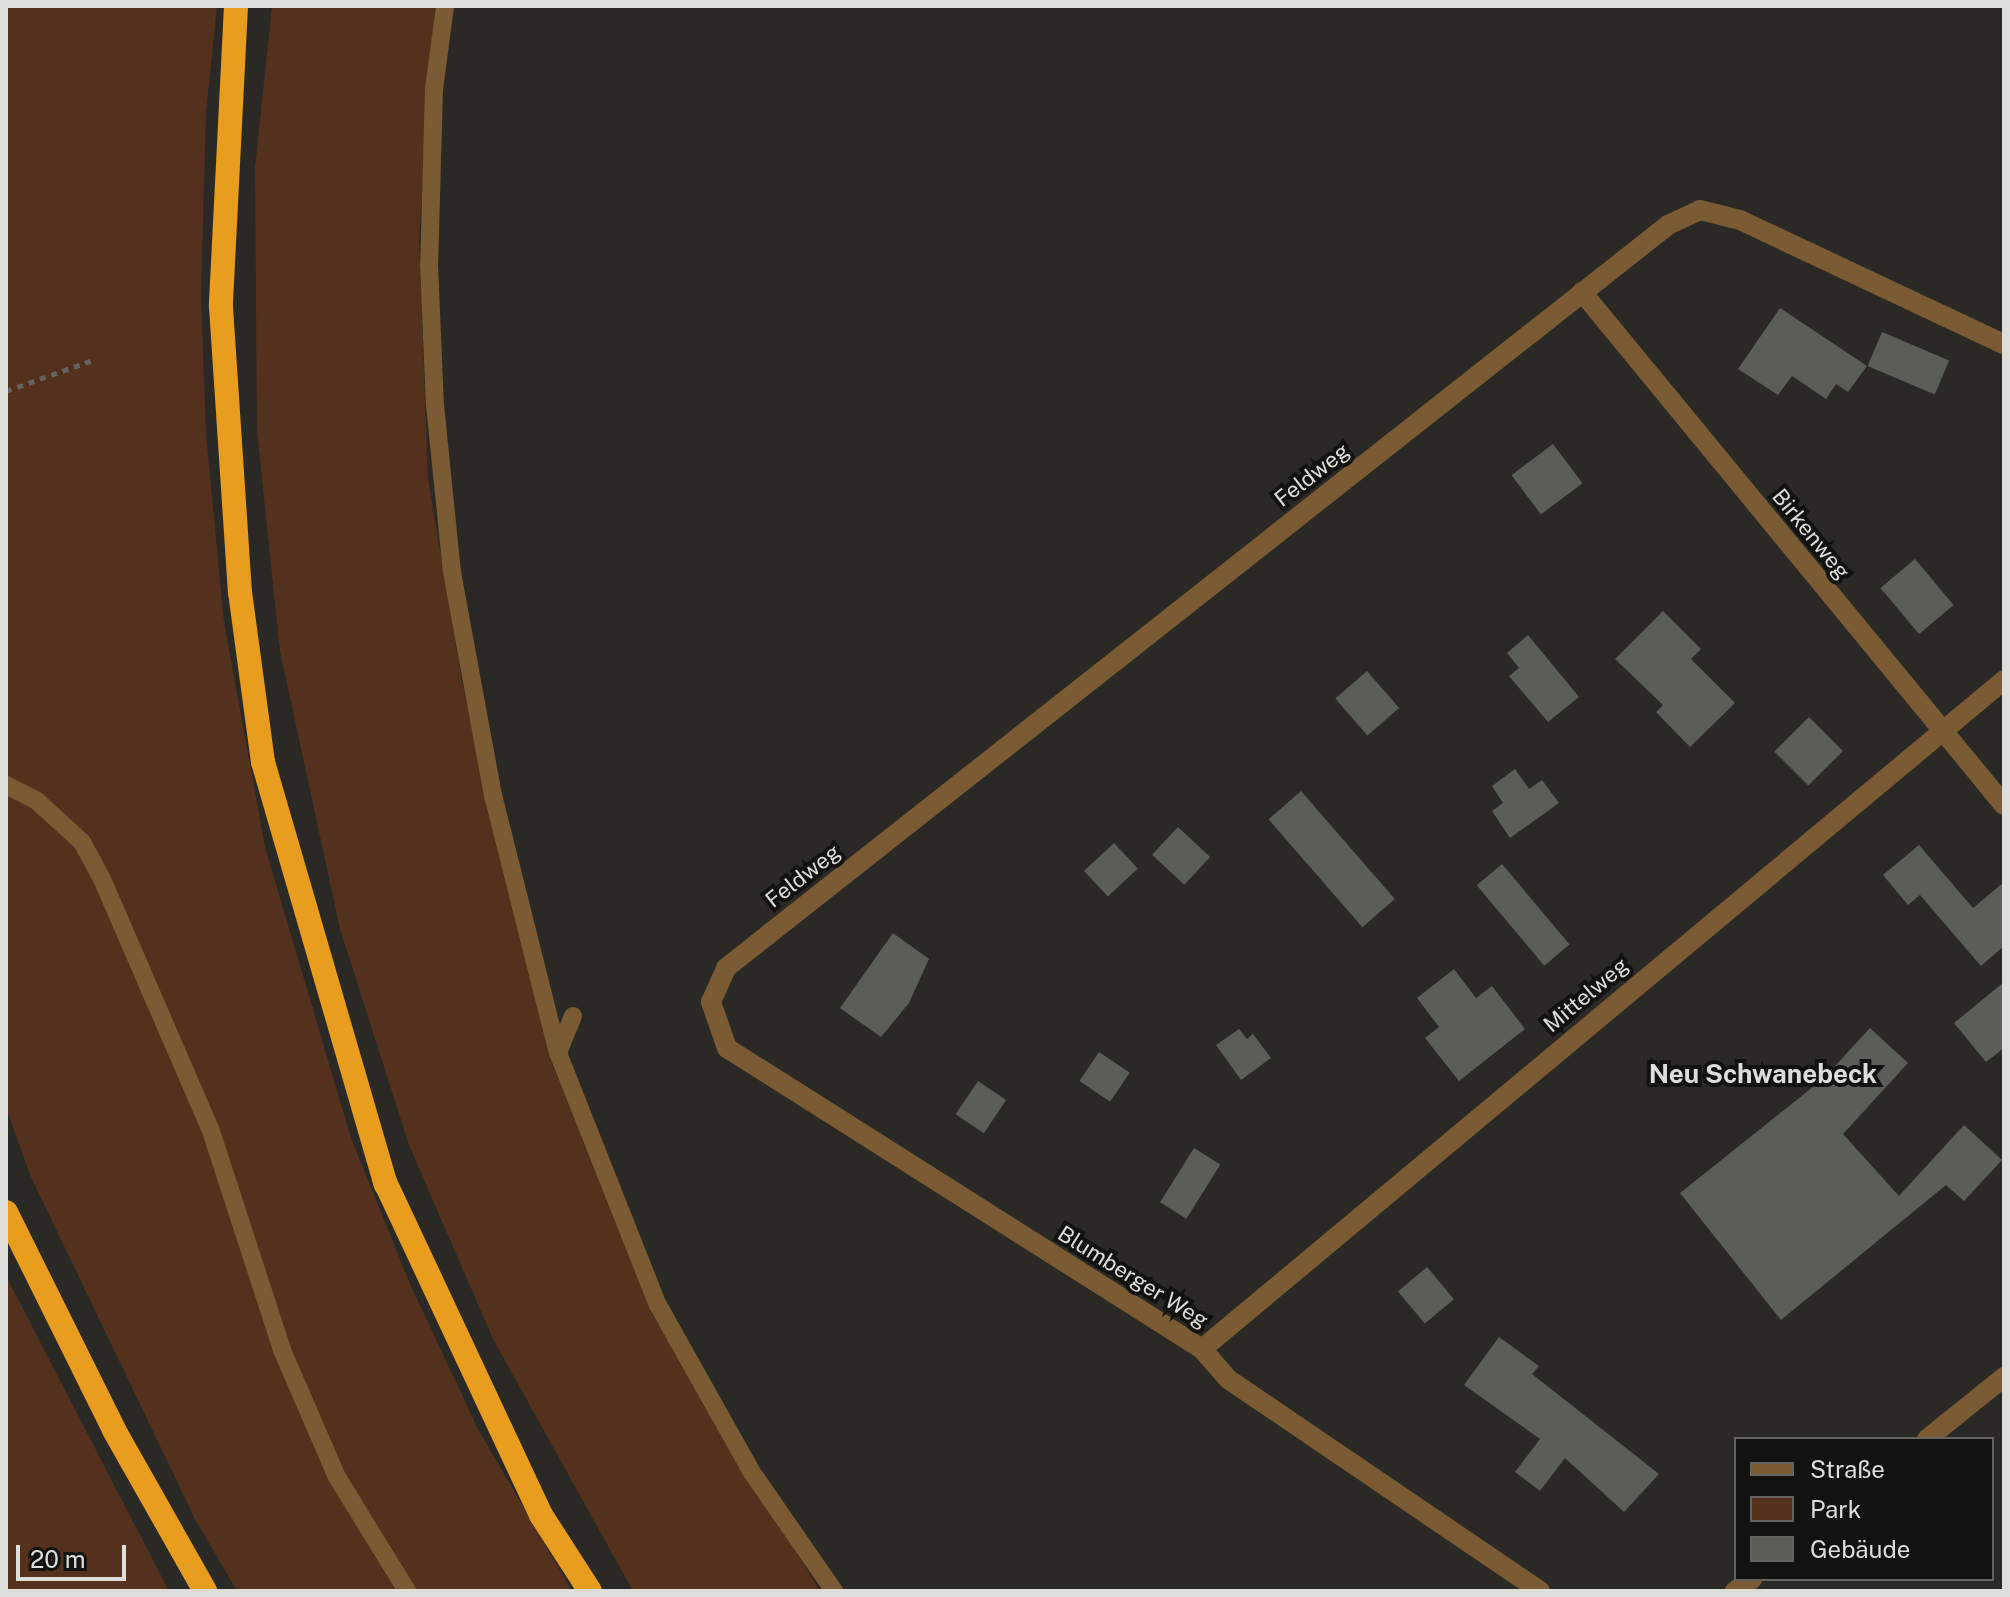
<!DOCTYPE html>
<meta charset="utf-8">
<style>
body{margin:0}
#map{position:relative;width:2010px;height:1597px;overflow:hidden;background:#2a2925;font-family:"Public Sans",sans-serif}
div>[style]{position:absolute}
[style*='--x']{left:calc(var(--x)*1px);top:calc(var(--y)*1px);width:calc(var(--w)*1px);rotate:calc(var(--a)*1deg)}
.green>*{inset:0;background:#54311c}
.building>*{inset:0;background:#5b5d57;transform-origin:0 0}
.path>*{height:5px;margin-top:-2.5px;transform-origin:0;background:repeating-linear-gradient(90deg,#63635f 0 6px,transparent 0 12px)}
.service>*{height:18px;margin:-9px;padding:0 9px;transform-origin:9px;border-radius:9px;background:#7a5b33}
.minor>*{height:20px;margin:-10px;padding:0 10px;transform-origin:10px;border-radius:10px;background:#7a5b33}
.motorway>*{height:24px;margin:-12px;padding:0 12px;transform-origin:12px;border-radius:12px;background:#e99d1e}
span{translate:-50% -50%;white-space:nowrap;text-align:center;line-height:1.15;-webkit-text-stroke:8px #121210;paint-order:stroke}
.street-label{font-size:22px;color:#ddddd9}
.quarter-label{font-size:26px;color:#ddddd9;font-weight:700}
.frame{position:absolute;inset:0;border:8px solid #ddddd9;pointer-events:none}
.legend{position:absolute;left:1734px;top:1437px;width:260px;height:144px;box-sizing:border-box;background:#121210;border:2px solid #636360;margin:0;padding:10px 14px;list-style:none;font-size:24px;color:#ddddd9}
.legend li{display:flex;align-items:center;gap:16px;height:40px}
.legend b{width:40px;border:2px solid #636360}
.scale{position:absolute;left:16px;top:1545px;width:110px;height:36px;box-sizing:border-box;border:4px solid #ddddd9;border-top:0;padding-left:10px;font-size:24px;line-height:28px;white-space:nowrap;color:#ddddd9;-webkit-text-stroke:6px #121210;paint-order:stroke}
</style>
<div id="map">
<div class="green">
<i style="clip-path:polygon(6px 6px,217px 6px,206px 112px,201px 295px,206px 434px,224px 622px,265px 847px,351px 1138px,410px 1284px,478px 1429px,572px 1591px,237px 1591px,195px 1519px,31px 1177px,6px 1108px)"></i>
<i style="clip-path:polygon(272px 6px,435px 6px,419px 238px,428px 478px,462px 681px,548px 1053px,652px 1314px,820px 1591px,633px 1591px,493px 1339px,409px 1145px,340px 929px,280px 651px,257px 431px,255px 168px)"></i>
<i style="clip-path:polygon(6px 1276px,169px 1591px,6px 1591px)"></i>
</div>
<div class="building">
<i style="clip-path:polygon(1780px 308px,1867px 366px,1848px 392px,1836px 384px,1826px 399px,1792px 376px,1778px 395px,1738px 369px)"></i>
<i style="left:1882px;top:332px;width:73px;height:37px;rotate:23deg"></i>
<i style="left:1553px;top:444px;width:49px;height:52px;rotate:53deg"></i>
<i style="left:1915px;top:559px;width:60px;height:45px;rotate:50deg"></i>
<i style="clip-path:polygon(1663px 611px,1701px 649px,1691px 659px,1735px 703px,1690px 747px,1656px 712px,1663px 705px,1615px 659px)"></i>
<i style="clip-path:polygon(1528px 635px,1579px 697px,1548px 722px,1509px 676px,1519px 668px,1507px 653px)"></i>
<i style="left:1367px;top:671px;width:49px;height:42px;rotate:49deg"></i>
<i style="left:1809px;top:717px;width:48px;height:49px;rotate:45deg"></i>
<i style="clip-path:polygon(1515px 769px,1529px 789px,1542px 780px,1559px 803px,1510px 838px,1492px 811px,1503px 803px,1492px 786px)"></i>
<i style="left:1301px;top:791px;width:143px;height:43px;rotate:49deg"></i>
<i style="left:1178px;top:827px;width:44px;height:38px;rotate:43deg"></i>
<i style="left:1114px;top:843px;width:35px;height:41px;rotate:47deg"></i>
<i style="clip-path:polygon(1919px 845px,1973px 908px,2004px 882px,2004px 946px,1981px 966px,1920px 895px,1908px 905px,1883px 875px)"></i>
<i style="left:1502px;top:864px;width:105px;height:33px;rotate:50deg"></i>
<i style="clip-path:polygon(893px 933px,929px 959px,909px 1003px,881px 1037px,840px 1008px)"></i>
<i style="clip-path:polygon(1454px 969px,1476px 998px,1492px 986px,1525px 1029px,1459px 1081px,1425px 1038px,1439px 1027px,1417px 998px)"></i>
<i style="clip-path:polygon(2004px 982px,2004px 1048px,1986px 1062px,1954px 1023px)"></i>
<i style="clip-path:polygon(1870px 1028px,1908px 1063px,1843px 1134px,1899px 1196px,1964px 1125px,2002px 1160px,1964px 1201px,1946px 1185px,1781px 1320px,1680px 1193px,1823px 1079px)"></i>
<i style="clip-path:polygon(1239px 1029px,1247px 1039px,1253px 1034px,1271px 1058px,1241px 1080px,1216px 1045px)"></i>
<i style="left:1099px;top:1052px;width:37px;height:35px;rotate:34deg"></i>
<i style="left:978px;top:1081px;width:34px;height:40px;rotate:34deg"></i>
<i style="left:1194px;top:1148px;width:31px;height:64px;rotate:32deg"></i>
<i style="left:1427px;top:1267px;width:42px;height:38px;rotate:50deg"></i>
<i style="clip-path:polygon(1499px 1337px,1539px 1366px,1532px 1374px,1659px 1474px,1624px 1512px,1565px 1458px,1540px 1491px,1515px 1472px,1540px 1439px,1464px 1385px)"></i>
</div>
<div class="path">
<i style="--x:6;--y:391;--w:92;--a:-19.6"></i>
</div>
<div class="service">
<i style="--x:445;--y:6;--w:85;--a:97.5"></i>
<i style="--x:434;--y:90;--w:174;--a:91.6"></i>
<i style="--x:429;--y:264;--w:141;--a:87.6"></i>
<i style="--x:435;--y:405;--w:168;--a:84.2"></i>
<i style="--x:452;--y:572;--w:227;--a:79.6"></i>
<i style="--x:493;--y:795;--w:266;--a:75.9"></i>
<i style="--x:558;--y:1053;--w:271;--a:68.4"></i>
<i style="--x:658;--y:1305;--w:190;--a:60.7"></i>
<i style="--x:751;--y:1471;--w:146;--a:55.3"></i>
<i style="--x:6;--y:785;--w:35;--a:27"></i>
<i style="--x:37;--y:801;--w:61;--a:42.3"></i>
<i style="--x:82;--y:842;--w:42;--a:61.6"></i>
<i style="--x:102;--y:879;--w:271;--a:66.6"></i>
<i style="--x:210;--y:1128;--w:233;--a:72"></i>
<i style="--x:282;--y:1350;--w:138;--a:66.6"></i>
<i style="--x:337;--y:1477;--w:134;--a:58.4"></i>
<i style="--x:558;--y:1053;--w:40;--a:-68"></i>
</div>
<div class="minor">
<i style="--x:1582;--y:292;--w:664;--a:50.56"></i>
<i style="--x:1202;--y:1349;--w:1044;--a:-39.83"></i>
<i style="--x:1927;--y:1439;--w:99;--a:-38.8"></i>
<i style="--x:1540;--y:1591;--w:376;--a:-145.8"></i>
<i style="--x:1229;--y:1380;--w:41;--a:-131.1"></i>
<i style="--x:1202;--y:1349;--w:562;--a:-147.64"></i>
<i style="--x:727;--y:1048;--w:49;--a:-109.2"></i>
<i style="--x:711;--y:1002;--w:37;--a:-66"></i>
<i style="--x:726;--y:968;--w:1200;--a:-38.26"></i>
<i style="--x:1668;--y:225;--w:35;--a:-25"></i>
<i style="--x:1700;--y:210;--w:41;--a:14"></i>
<i style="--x:1740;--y:220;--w:292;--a:25.2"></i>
<i style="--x:1735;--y:1591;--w:21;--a:-35"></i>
</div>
<div class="motorway">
<i style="--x:236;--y:6;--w:301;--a:92.9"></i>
<i style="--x:221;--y:307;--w:286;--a:86.2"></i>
<i style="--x:240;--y:592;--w:172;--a:82.3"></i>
<i style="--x:263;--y:762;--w:440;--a:73.8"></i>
<i style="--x:386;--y:1184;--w:365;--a:64.9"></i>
<i style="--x:541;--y:1515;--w:90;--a:57.2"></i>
<i style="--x:6;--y:1212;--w:243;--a:63.6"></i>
<i style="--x:114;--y:1430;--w:185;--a:60.5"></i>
</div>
<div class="street-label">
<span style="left:1312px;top:475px;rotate:-38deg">Feldweg</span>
<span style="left:1811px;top:534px;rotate:51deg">Birkenweg</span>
<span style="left:803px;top:876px;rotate:-38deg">Feldweg</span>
<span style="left:1586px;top:995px;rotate:-40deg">Mittelweg</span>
<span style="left:1133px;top:1277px;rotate:32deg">Blumberger Weg</span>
</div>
<div class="quarter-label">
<span style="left:1763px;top:1074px">Neu Schwanebeck</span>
</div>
<div class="frame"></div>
<ul class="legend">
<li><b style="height:10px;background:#7a5b33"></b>Straße</li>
<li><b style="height:22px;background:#54311c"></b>Park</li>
<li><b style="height:22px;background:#5b5d57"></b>Gebäude</li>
</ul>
<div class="scale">20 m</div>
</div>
